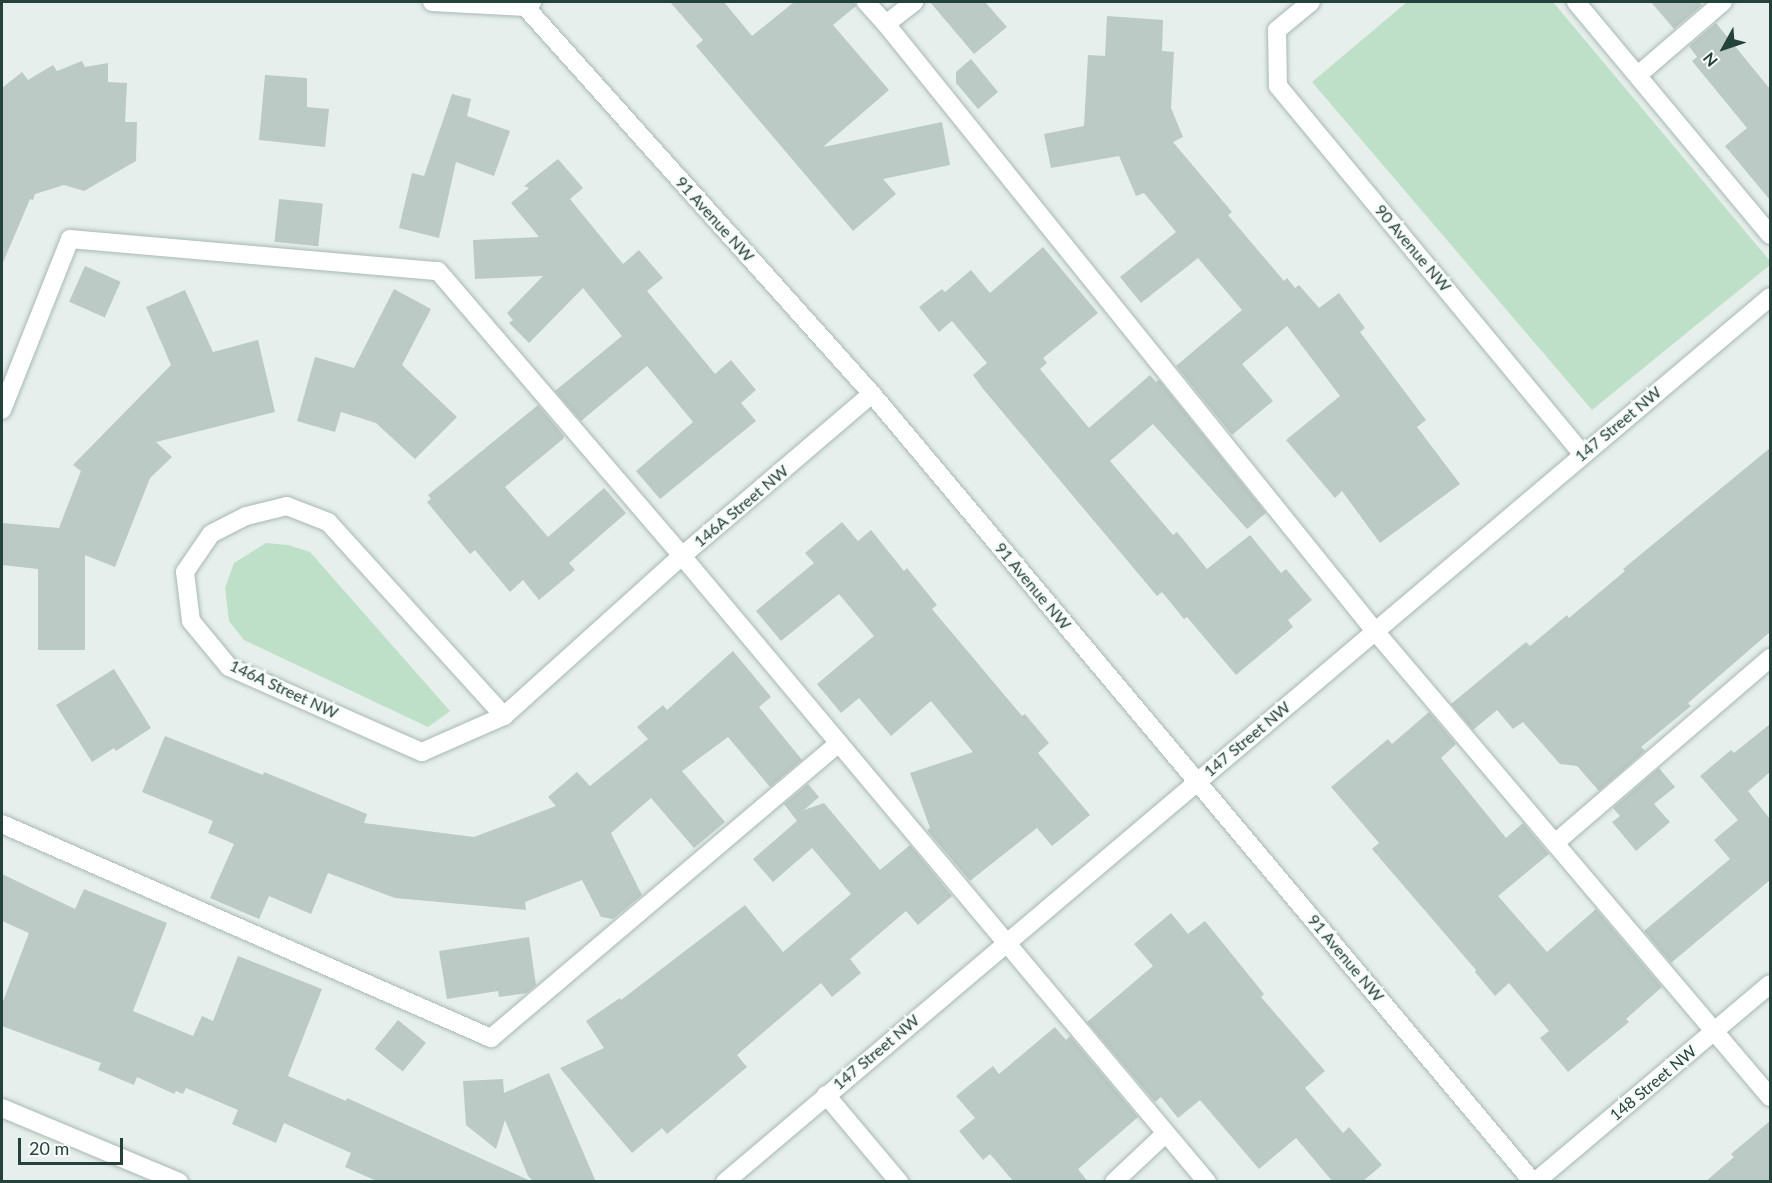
<!DOCTYPE html>
<style>
body{margin:0}
#map{position:relative;width:1772px;height:1183px;overflow:hidden;background:#e6efeb;font-family:Lato,sans-serif}
div>[style]{position:absolute}
[style*='--x']{left:calc(var(--x)*1px);top:calc(var(--y)*1px);width:calc(var(--w)*1px);rotate:calc(var(--a)*1deg)}
.green>*{inset:0;background:#bfe0c8}
.building>*{inset:0;background:#bbcac4;transform-origin:0 0}
.roads{filter:drop-shadow(0 0 2px #a8b8b2) drop-shadow(0 0 2px #a8b8b2)}
.lane>*{height:18px;margin:-9px;padding:0 9px;transform-origin:9px;border-radius:9px;background:#fff}
.street>*{height:18px;margin:-9px;padding:0 9px;transform-origin:9px;border-radius:9px;background:#fff}
.secondary>*{height:18px;margin:-9px;padding:0 9px;transform-origin:9px;border-radius:9px;background:#fff}
span{translate:-50% -50%;white-space:nowrap;text-align:center;line-height:1.15;-webkit-text-stroke:5px #f7fbf9;paint-order:stroke}
.street-label{font-size:16px;color:#24423a}
.frame{position:absolute;inset:0;border:3px solid #24423a;pointer-events:none}
.north{position:absolute;left:1694px;top:18px;width:60px;height:60px;-webkit-text-stroke:4px #f7fbf9;paint-order:stroke;rotate:230deg;font-size:16px;font-weight:700;line-height:24px;text-align:center;color:#24423a}
.north::after{content:'';display:block;margin:auto;width:21px;height:27px;background:#24423a;clip-path:polygon(50% 0,100% 100%,50% 72%,0 100%)}
.scale{position:absolute;left:18px;top:1138px;width:105px;height:27px;box-sizing:border-box;border:3px solid #24423a;border-top:0;padding-left:8px;font-size:18px;line-height:21px;white-space:nowrap;color:#24423a;-webkit-text-stroke:4px #f7fbf9;paint-order:stroke}
</style>
<div id="map">
<div class="green">
<i style="clip-path:polygon(1407px 2px,1553px 2px,1770px 261px,1770px 265px,1592px 410px,1312px 82px)"></i>
<i style="clip-path:polygon(266px 543px,288px 545px,310px 552px,450px 711px,428px 727px,244px 640px,229px 621px,225px 588px,234px 563px)"></i>
</div>
<div class="building">
<i style="clip-path:polygon(670px 2px,724px 2px,752px 36px,794px 2px,855px 2px,856px 6px,833px 25px,889px 90px,823px 147px,942px 122px,950px 165px,883px 179px,896px 194px,853px 231px,696px 46px,703px 40px)"></i>
<i style="clip-path:polygon(930px 2px,985px 2px,1007px 27px,974px 54px)"></i>
<i style="clip-path:polygon(1651px 2px,1699px 2px,1702px 5px,1674px 29px)"></i>
<i style="clip-path:polygon(1107px 16px,1163px 20px,1162px 51px,1174px 52px,1171px 108px,1183px 137px,1173px 142px,1232px 212px,1228px 215px,1284px 281px,1287px 278px,1295px 288px,1299px 285px,1319px 308px,1339px 293px,1365px 328px,1360px 332px,1426px 420px,1417px 427px,1460px 484px,1380px 543px,1342px 491px,1335px 498px,1286px 440px,1340px 396px,1287px 326px,1242px 364px,1273px 401px,1232px 435px,1176px 366px,1242px 310px,1198px 258px,1141px 303px,1120px 277px,1176px 232px,1144px 193px,1136px 196px,1119px 156px,1051px 168px,1044px 134px,1084px 126px,1088px 55px,1105px 56px)"></i>
<i style="clip-path:polygon(1716px 23px,1770px 89px,1770px 200px,1725px 146px,1747px 128px,1692px 61px,1697px 57px,1689px 46px)"></i>
<i style="clip-path:polygon(971px 59px,998px 92px,978px 109px,956px 83px,956px 72px)"></i>
<i style="clip-path:polygon(82px 61px,85px 67px,108px 63px,108px 82px,127px 83px,125px 122px,137px 122px,136px 161px,84px 191px,64px 185px,35px 194px,33px 200px,30px 199px,2px 265px,2px 88px,22px 72px,28px 80px,53px 65px,57px 71px)"></i>
<i style="clip-path:polygon(265px 75px,307px 78px,307px 107px,329px 109px,325px 147px,259px 140px)"></i>
<i style="clip-path:polygon(452px 94px,471px 99px,467px 116px,510px 131px,494px 176px,456px 162px,439px 238px,399px 228px,412px 173px,424px 176px)"></i>
<i style="clip-path:polygon(558px 159px,583px 188px,570px 199px,623px 264px,639px 250px,663px 278px,647px 291px,715px 374px,731px 360px,756px 390px,741px 403px,756px 421px,660px 499px,636px 471px,693px 422px,647px 366px,581px 421px,555px 391px,622px 336px,583px 288px,529px 343px,509px 323px,513px 320px,507px 313px,543px 276px,475px 279px,473px 240px,539px 237px,511px 203px,529px 188px,524px 186px)"></i>
<i style="left:279px;top:199px;width:44px;height:43px;rotate:6deg"></i>
<i style="clip-path:polygon(1043px 247px,1098px 313px,1043px 358px,1047px 363px,1040px 369px,1089px 428px,1150px 375px,1156px 382px,1159px 380px,1266px 513px,1247px 529px,1153px 424px,1110px 461px,1173px 535px,1177px 532px,1207px 569px,1250px 535px,1281px 573px,1286px 569px,1312px 600px,1288px 620px,1293px 627px,1236px 675px,1187px 617px,1184px 619px,1162px 592px,1157px 596px,984px 390px,973px 375px,987px 363px,952px 321px,939px 332px,919px 307px,942px 289px,945px 292px,971px 270px,990px 293px)"></i>
<i style="left:85px;top:266px;width:39px;height:39px;rotate:24deg"></i>
<i style="clip-path:polygon(394px 289px,431px 309px,402px 365px,457px 417px,415px 459px,376px 423px,341px 412px,335px 432px,297px 421px,315px 357px,354px 368px)"></i>
<i style="clip-path:polygon(185px 290px,213px 352px,258px 340px,275px 412px,156px 442px,172px 457px,150px 478px,115px 567px,85px 555px,85px 650px,38px 650px,38px 569px,2px 565px,2px 523px,59px 528px,81px 471px,73px 465px,171px 365px,146px 307px)"></i>
<i style="clip-path:polygon(538px 405px,564px 436px,563px 439px,505px 487px,548px 537px,604px 488px,626px 513px,569px 563px,575px 570px,539px 600px,523px 580px,510px 592px,475px 550px,470px 554px,427px 502px,431px 499px,428px 495px)"></i>
<i style="clip-path:polygon(1770px 448px,1770px 632px,1688px 703px,1691px 706px,1641px 747px,1645px 751px,1599px 791px,1577px 766px,1560px 764px,1523px 722px,1513px 729px,1497px 710px,1473px 730px,1451px 704px,1526px 642px,1530px 646px,1567px 615px,1569px 618px,1625px 571px,1623px 569px)"></i>
<i style="clip-path:polygon(842px 522px,858px 541px,871px 530px,904px 571px,907px 568px,937px 605px,932px 609px,1022px 716px,1025px 714px,1049px 743px,1038px 753px,1090px 815px,1052px 846px,1037px 828px,970px 881px,927px 830px,930px 828px,910px 773px,973px 752px,931px 701px,891px 736px,859px 698px,841px 713px,817px 684px,874px 636px,839px 594px,781px 641px,756px 611px,814px 563px,805px 553px)"></i>
<i style="clip-path:polygon(733px 651px,771px 697px,759px 707px,802px 760px,770px 787px,728px 737px,682px 771px,725px 822px,694px 848px,651px 798px,611px 833px,642px 895px,613px 919px,601px 917px,582px 880px,525px 902px,526px 910px,395px 898px,328px 873px,311px 914px,269px 896px,259px 919px,210px 898px,234px 844px,208px 833px,213px 821px,142px 792px,165px 736px,263px 775px,264px 772px,367px 814px,364px 823px,474px 837px,556px 806px,548px 797px,577px 772px,590px 786px,648px 739px,637px 727px,663px 705px,667px 710px)"></i>
<i style="clip-path:polygon(114px 669px,151px 728px,116px 751px,114px 748px,92px 762px,56px 705px)"></i>
<i style="clip-path:polygon(1429px 712px,1456px 744px,1441px 758px,1506px 838px,1523px 823px,1549px 854px,1498px 896px,1547px 952px,1596px 909px,1662px 987px,1626px 1019px,1629px 1022px,1568px 1072px,1540px 1038px,1549px 1031px,1509px 983px,1495px 996px,1475px 972px,1476px 970px,1372px 849px,1379px 843px,1331px 787px,1388px 739px,1392px 744px)"></i>
<i style="clip-path:polygon(1770px 724px,1770px 772px,1748px 791px,1770px 819px,1770px 880px,1671px 963px,1644px 931px,1730px 859px,1714px 840px,1738px 820px,1700px 776px,1731px 750px,1734px 753px)"></i>
<i style="clip-path:polygon(1659px 768px,1675px 787px,1654px 804px,1670px 822px,1636px 851px,1612px 822px,1620px 816px,1613px 808px)"></i>
<i style="clip-path:polygon(808px 784px,819px 797px,804px 810px,824px 803px,880px 870px,910px 845px,952px 896px,918px 925px,906px 911px,850px 959px,861px 973px,832px 997px,821px 983px,737px 1055px,747px 1067px,667px 1134px,662px 1128px,632px 1153px,560px 1068px,604px 1048px,586px 1021px,620px 998px,621px 1000px,745px 905px,783px 952px,851px 894px,812px 848px,773px 882px,753px 859px,797px 821px,784px 804px)"></i>
<i style="clip-path:polygon(2px 874px,75px 909px,84px 889px,167px 923px,133px 1011px,193px 1036px,202px 1016px,213px 1021px,238px 956px,322px 989px,288px 1076px,346px 1101px,347px 1098px,533px 1182px,379px 1182px,345px 1167px,351px 1153px,284px 1123px,276px 1143px,232px 1124px,238px 1110px,186px 1088px,183px 1094px,176px 1091px,174px 1094px,137px 1077px,134px 1085px,98px 1070px,101px 1063px,2px 1026px,2px 1004px,29px 933px,2px 921px)"></i>
<i style="clip-path:polygon(1171px 913px,1188px 934px,1205px 921px,1264px 994px,1261px 997px,1325px 1071px,1305px 1088px,1343px 1133px,1349px 1127px,1382px 1165px,1362px 1182px,1333px 1182px,1296px 1138px,1259px 1169px,1200px 1100px,1178px 1118px,1161px 1097px,1155px 1102px,1087px 1022px,1153px 966px,1134px 944px)"></i>
<i style="clip-path:polygon(529px 937px,536px 985px,527px 993px,499px 997px,498px 991px,447px 999px,439px 951px)"></i>
<i style="left:398px;top:1020px;width:36px;height:37px;rotate:39deg"></i>
<i style="clip-path:polygon(1055px 1027px,1066px 1040px,1070px 1036px,1138px 1117px,1078px 1169px,1088px 1182px,1014px 1182px,990px 1154px,983px 1160px,959px 1131px,975px 1118px,956px 1096px,993px 1066px,999px 1074px)"></i>
<i style="clip-path:polygon(549px 1073px,596px 1182px,534px 1182px,528px 1176px,505px 1120px,496px 1149px,466px 1125px,463px 1081px,503px 1079px,504px 1093px)"></i>
<i style="clip-path:polygon(1770px 1121px,1770px 1182px,1705px 1182px,1734px 1157px,1731px 1154px)"></i>
</div>
<div class="roads">
<div class="lane">
<i style="--x:866;--y:2;--w:30;--a:48"></i>
<i style="--x:886;--y:24;--w:36;--a:-38"></i>
<i style="--x:1576;--y:2;--w:303;--a:50.2"></i>
<i style="--x:886;--y:24;--w:779;--a:51.15"></i>
<i style="--x:1375;--y:631;--w:611;--a:49.71"></i>
<i style="--x:1638;--y:75;--w:112;--a:-40.7"></i>
<i style="--x:2;--y:410;--w:184;--a:-68.3"></i>
<i style="--x:70;--y:239;--w:369;--a:5"></i>
<i style="--x:438;--y:271;--w:375;--a:49.4"></i>
<i style="--x:682;--y:556;--w:817;--a:50.01"></i>
<i style="--x:2;--y:824;--w:534;--a:23.64"></i>
<i style="--x:491;--y:1038;--w:456;--a:-40.3"></i>
<i style="--x:1555;--y:843;--w:284;--a:-40.7"></i>
<i style="--x:1114;--y:1182;--w:71;--a:-43.3"></i>
</div>
<div class="street">
<i style="--x:432;--y:2;--w:94;--a:3"></i>
<i style="--x:526;--y:7;--w:8;--a:-40"></i>
<i style="--x:1311;--y:2;--w:44;--a:140.5"></i>
<i style="--x:1277;--y:30;--w:56;--a:89"></i>
<i style="--x:1278;--y:86;--w:477;--a:50.4"></i>
<i style="--x:504;--y:716;--w:262;--a:-132.2"></i>
<i style="--x:328;--y:522;--w:44;--a:-158.7"></i>
<i style="--x:287;--y:506;--w:42;--a:166.3"></i>
<i style="--x:246;--y:516;--w:39;--a:153"></i>
<i style="--x:211;--y:534;--w:46;--a:124.4"></i>
<i style="--x:185;--y:572;--w:49;--a:83"></i>
<i style="--x:191;--y:621;--w:60;--a:50.4"></i>
<i style="--x:229;--y:667;--w:211;--a:23.8"></i>
<i style="--x:422;--y:752;--w:90;--a:-23.7"></i>
<i style="--x:504;--y:716;--w:239;--a:-42"></i>
<i style="--x:682;--y:556;--w:250;--a:-40.5"></i>
<i style="--x:826;--y:1095;--w:114;--a:50"></i>
<i style="--x:2;--y:1108;--w:192;--a:22.7"></i>
<i style="--x:725;--y:1182;--w:1369;--a:-40.26"></i>
<i style="--x:1535;--y:1182;--w:307;--a:-40.1"></i>
</div>
<div class="secondary">
<i style="--x:521;--y:2;--w:526;--a:48.16"></i>
<i style="--x:872;--y:394;--w:1029;--a:50.01"></i>
</div>
</div>
<div class="street-label">
<span style="left:715px;top:219px;rotate:48deg">91 Avenue NW</span>
<span style="left:1413px;top:248px;rotate:50deg">90 Avenue NW</span>
<span style="left:1618px;top:424px;rotate:-40deg">147 Street NW</span>
<span style="left:741px;top:506px;rotate:-40deg">146A Street NW</span>
<span style="left:1033px;top:586px;rotate:50deg">91 Avenue NW</span>
<span style="left:284px;top:689px;rotate:25deg">146A Street NW</span>
<span style="left:1247px;top:739px;rotate:-40deg">147 Street NW</span>
<span style="left:1346px;top:958px;rotate:50deg">91 Avenue NW</span>
<span style="left:876px;top:1052px;rotate:-40deg">147 Street NW</span>
<span style="left:1653px;top:1083px;rotate:-40deg">148 Street NW</span>
</div>
<div class="frame"></div>
<div class="north">N</div>
<div class="scale">20 m</div>
</div>
